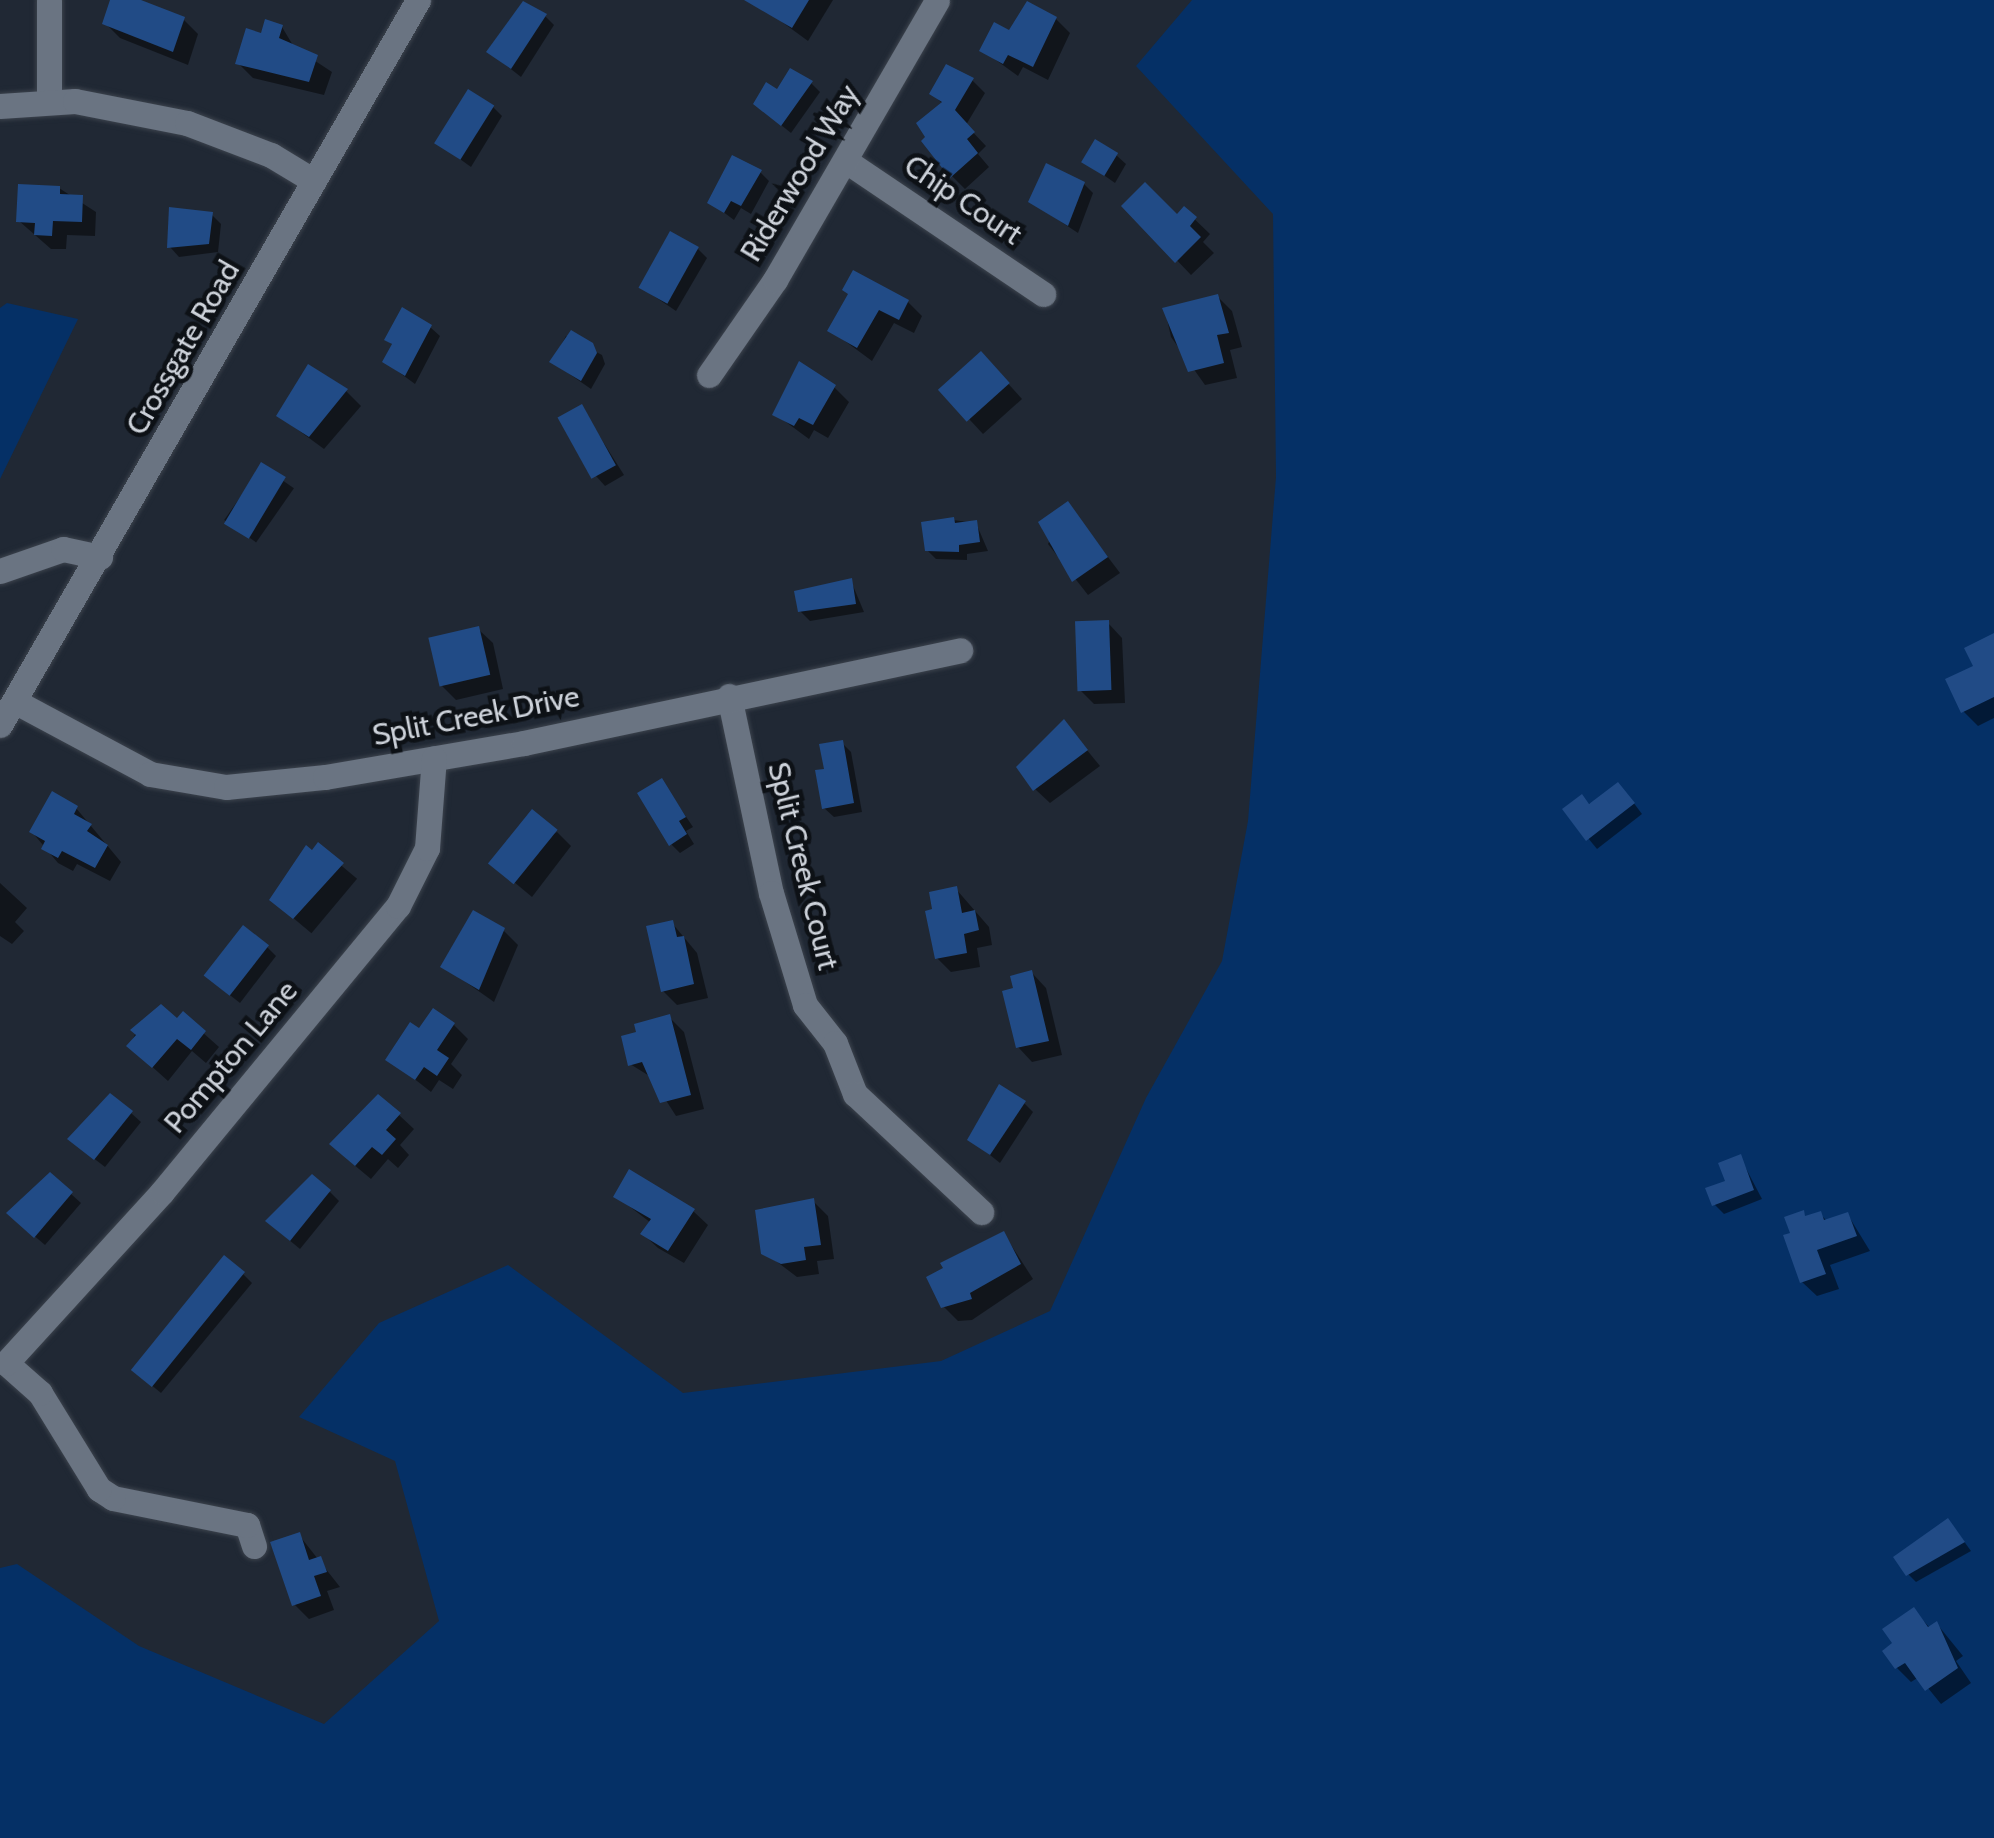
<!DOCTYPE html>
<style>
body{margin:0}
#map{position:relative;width:1994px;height:1838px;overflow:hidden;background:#202834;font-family:Cabin,sans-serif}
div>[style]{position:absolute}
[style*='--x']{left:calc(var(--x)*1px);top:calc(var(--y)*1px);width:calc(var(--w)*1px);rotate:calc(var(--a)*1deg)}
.green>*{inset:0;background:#053066}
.shadow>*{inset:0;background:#0007;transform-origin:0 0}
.building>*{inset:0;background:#214b86;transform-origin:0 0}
.roads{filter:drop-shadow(0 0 2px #3c434d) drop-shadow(0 0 2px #3c434d)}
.minor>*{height:25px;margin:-12.5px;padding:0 12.5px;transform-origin:12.5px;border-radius:12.5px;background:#6a7482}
span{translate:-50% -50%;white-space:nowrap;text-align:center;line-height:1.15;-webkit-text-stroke:9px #0d1116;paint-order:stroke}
.street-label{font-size:30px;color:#ced3db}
</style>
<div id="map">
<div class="green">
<i style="clip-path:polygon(1192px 0,1994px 0,1994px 1838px,0 1838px,0 1568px,17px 1564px,139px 1646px,324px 1724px,439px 1621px,395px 1461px,299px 1417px,379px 1323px,508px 1265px,683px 1393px,941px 1361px,1050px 1311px,1146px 1098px,1222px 961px,1248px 821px,1276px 477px,1273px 214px,1136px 66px)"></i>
<i style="clip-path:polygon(7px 303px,78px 319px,0 479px,0 308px)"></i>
</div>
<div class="shadow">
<i style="clip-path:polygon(113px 0,183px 19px,198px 34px,188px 65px,120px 38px,105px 23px)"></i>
<i style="clip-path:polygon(773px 0,833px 0,808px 41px,767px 11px)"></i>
<i style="clip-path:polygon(545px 16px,554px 25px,521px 77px,489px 52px)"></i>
<i style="clip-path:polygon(1056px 19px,1070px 33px,1048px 80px,1023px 67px,1018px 76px,982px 50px)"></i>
<i style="clip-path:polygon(282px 27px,294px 47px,332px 72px,324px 95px,253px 78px,238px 63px,262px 36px)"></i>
<i style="clip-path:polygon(972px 80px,985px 93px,966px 125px,986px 146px,978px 154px,989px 167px,965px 189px,952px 176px,943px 104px,932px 94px)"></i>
<i style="clip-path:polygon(811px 83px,820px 92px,791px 133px,766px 113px,778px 92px)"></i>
<i style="clip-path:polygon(493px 107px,502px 116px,471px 167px,439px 144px)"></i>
<i style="clip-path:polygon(1116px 155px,1126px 164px,1115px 183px,1085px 162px)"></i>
<i style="clip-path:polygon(760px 172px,769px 181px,751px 214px,741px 208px,734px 220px,710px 202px)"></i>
<i style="clip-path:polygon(1084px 184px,1093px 193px,1078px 233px,1031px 202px)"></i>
<i style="clip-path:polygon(59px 188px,96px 212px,95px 236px,67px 235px,66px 249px,51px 249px,19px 221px)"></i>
<i style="clip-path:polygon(1125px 206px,1177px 217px,1184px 209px,1210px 234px,1203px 242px,1214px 253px,1191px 275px)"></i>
<i style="clip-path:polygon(212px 215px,221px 224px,218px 252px,179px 257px,170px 247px)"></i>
<i style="clip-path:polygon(698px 249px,707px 258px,676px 311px,645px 290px)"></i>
<i style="clip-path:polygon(850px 295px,908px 302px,922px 316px,914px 333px,894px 323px,872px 361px,830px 330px)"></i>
<i style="clip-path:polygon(1218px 297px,1232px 311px,1242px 347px,1230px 350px,1237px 378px,1205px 385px,1171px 337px,1165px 310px)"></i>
<i style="clip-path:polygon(430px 327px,440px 336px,415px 384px,385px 362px,394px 346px,387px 340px)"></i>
<i style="clip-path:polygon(566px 336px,602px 355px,605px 364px,591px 389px,552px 362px)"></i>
<i style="clip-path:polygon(995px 369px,1022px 399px,983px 434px,942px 390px)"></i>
<i style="clip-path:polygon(834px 387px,849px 402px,828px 438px,814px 430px,809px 439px,775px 414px)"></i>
<i style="clip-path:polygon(346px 391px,361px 406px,324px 449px,279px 416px)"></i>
<i style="clip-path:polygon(581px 407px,624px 475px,605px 486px,596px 476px)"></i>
<i style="left:262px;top:466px;width:39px;height:66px;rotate:35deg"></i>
<i style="clip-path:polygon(1068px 504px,1120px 573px,1088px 595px,1048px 544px)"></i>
<i style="clip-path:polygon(953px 520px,976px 523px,988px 551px,967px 554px,967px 560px,936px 559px,927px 550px)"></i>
<i style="clip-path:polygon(851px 581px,864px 612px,810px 621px,800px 611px)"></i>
<i style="clip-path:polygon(1108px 623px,1122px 638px,1125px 703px,1094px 704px,1080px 690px)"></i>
<i style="clip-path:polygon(478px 629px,493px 643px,503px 689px,456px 700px,441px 685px)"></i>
<i style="clip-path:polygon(1994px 638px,1994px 718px,1978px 726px,1963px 711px,1976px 667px)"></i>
<i style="clip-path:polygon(1064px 722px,1100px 766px,1050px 803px,1035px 789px)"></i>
<i style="clip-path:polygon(842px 743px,851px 752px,862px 812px,834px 817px,824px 808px)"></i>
<i style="clip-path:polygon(662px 781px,693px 827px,686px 831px,694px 844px,680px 853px,671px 844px)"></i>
<i style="clip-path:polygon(1627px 794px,1642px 814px,1597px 849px,1565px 810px)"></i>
<i style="clip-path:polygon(76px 808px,121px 862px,110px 881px,77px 864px,73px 871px,58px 863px,32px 832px)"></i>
<i style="clip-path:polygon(557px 832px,571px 846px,532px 897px,495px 866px)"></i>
<i style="left:318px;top:846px;width:51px;height:71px;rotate:40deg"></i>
<i style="clip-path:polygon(0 883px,27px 908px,15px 922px,24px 931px,12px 944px,0 936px)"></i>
<i style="clip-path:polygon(956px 889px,989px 927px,992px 945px,977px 948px,980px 967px,951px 972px,937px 958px)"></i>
<i style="clip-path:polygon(672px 923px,697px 953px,708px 998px,677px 1005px,663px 991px)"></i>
<i style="clip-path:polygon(503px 930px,518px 945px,494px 1002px,443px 966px)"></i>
<i style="clip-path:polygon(267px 947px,276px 956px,240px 1003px,217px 985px)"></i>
<i style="clip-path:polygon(1032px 973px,1046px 988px,1062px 1055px,1032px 1062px,1018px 1047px,1016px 990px)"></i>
<i style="clip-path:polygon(183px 1015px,219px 1047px,206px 1063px,192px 1051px,168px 1081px,129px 1046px,143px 1019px,177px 1022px)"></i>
<i style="clip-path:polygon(669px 1017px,684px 1032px,704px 1109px,676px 1116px,651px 1077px,630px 1064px)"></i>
<i style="clip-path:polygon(454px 1025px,468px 1039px,451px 1064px,462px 1075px,453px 1089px,439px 1080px,431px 1092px,389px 1059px,420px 1032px)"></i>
<i style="clip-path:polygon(1024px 1103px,1033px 1112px,1000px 1163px,970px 1139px)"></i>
<i style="clip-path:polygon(131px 1113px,141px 1122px,105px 1167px,79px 1147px)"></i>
<i style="clip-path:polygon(399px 1115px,414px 1129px,400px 1145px,409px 1155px,398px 1168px,388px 1159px,371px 1179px,347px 1159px)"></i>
<i style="clip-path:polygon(1740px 1157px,1762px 1199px,1724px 1214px,1714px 1204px)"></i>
<i style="clip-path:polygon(50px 1175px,81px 1203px,45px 1245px,18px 1222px)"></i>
<i style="clip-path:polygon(330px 1192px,339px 1201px,300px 1249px,277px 1230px)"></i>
<i style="clip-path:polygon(616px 1196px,693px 1211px,708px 1225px,684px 1263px,658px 1248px,643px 1234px,651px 1223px)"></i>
<i style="clip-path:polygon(813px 1201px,828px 1216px,834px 1259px,817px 1261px,819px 1274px,797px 1277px,764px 1252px)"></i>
<i style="clip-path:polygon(1820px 1214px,1828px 1222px,1848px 1215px,1870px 1251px,1830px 1265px,1839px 1289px,1817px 1296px,1802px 1282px)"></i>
<i style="clip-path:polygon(1004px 1234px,1033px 1279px,972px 1320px,958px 1321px,943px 1306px)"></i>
<i style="clip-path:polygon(243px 1274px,252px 1283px,161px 1393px,144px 1379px)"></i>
<i style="clip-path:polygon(1955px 1529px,1971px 1551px,1916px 1582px,1908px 1574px)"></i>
<i style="clip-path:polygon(299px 1535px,340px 1587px,327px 1591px,334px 1610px,309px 1619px,294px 1604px)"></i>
<i style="clip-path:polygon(1913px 1610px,1931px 1629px,1937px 1624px,1963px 1656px,1956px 1661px,1971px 1683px,1941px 1704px,1919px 1677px,1911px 1682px,1897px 1668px,1896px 1644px)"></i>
</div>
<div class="building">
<i style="clip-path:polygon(110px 0,141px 0,185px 17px,173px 52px,102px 24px)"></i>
<i style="clip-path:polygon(744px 0,809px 0,792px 28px)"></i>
<i style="clip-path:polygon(523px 1px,547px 14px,511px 69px,486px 52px)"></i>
<i style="clip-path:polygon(1027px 1px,1057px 17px,1033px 67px,1008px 55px,1003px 64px,979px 51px,994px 22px,1009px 30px)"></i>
<i style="clip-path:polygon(265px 19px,283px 25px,279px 38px,318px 55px,309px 82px,235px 64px,246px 28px,261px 33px)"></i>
<i style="clip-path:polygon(946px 64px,974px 78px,955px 110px,975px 132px,967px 139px,978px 153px,950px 178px,921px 141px,925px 137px,916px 123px,942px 102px,929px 94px)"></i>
<i style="clip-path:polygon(790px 68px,813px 81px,781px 126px,753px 104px,766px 82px,777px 89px)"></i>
<i style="left:468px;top:89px;width:31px;height:64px;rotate:32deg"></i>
<i style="left:1095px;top:139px;width:27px;height:27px;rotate:31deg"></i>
<i style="clip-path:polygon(732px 155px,762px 170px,741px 206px,731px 201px,724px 213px,707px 203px)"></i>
<i style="clip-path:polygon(1046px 163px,1085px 182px,1068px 226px,1028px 202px)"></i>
<i style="clip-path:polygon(1145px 182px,1177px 214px,1184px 206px,1197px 217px,1190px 226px,1201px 237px,1175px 263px,1121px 206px)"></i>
<i style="clip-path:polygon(18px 184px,60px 186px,60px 194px,83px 195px,82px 222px,53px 221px,52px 236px,34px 235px,35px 223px,16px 222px)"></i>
<i style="clip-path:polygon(169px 207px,213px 212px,209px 244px,167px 248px)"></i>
<i style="left:670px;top:231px;width:33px;height:65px;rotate:29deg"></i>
<i style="clip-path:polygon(853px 270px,909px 300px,899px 320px,879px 310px,857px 348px,827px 331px,848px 294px,842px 290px)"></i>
<i style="clip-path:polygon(1218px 294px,1229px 333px,1217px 335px,1224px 363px,1188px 372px,1162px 308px)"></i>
<i style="clip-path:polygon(402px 307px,432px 325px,405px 376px,382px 362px,392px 344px,384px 340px)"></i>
<i style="clip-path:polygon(571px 330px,593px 343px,597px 353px,581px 381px,549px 362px)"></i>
<i style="left:981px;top:351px;width:43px;height:58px;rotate:48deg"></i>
<i style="clip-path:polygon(799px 361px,836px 385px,813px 425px,799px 418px,794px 426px,772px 415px)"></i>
<i style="clip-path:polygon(308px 364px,348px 389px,309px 437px,276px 416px)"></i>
<i style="left:582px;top:404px;width:70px;height:28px;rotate:61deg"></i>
<i style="left:261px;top:462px;width:29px;height:72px;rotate:31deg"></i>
<i style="clip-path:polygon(1068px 501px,1108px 557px,1072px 582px,1038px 522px)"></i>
<i style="clip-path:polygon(954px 517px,955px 523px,977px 520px,980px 542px,959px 545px,959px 552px,925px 551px,921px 522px)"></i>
<i style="clip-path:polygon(852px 578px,856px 604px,798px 612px,794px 591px)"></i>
<i style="left:1109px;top:620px;width:70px;height:34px;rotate:88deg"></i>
<i style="left:479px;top:626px;width:50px;height:52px;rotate:77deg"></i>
<i style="clip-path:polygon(1994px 633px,1994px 697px,1961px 713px,1945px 679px,1973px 666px,1964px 648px)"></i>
<i style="clip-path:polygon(1064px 719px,1088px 750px,1033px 791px,1016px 767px)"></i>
<i style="clip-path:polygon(843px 740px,854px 803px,822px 809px,815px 770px,824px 769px,819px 744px)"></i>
<i style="clip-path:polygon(662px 778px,686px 817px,679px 821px,687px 834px,669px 846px,637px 793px)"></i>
<i style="clip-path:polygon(1618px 782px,1635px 803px,1586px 841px,1562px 809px,1582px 794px,1589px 804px)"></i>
<i style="clip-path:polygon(52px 791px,78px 806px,74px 814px,92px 824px,87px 831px,108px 845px,95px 868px,62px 851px,58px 858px,41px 849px,45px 841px,29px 832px)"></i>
<i style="left:532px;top:809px;width:33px;height:70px;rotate:39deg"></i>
<i style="clip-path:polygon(318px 842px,344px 863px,293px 919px,269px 900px,306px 845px,312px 850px)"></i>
<i style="clip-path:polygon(957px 886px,962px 913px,975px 910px,979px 930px,964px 934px,967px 953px,935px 959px,925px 911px,932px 909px,929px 892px)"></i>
<i style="clip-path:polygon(473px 910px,505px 928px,479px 990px,440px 967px)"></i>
<i style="clip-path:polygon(673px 920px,677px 937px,684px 936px,694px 984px,661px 992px,646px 926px)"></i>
<i style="left:243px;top:925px;width:33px;height:64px;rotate:38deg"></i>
<i style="clip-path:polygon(1032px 970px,1049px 1041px,1016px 1048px,1002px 991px,1013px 988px,1010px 976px)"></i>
<i style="clip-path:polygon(161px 1004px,177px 1018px,183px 1011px,206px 1031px,191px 1050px,177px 1039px,152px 1068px,126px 1046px,136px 1035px,130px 1030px)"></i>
<i style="clip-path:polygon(433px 1008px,455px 1023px,437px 1050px,449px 1058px,437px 1076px,424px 1067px,415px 1080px,385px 1060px,410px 1022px,419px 1028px)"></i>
<i style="clip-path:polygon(670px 1014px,691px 1095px,660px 1103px,642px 1062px,628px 1066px,621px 1036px,636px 1032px,634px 1024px)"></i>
<i style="clip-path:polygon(999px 1084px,1026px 1101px,990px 1155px,967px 1140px)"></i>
<i style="clip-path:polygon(110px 1093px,133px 1111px,94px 1160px,67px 1139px)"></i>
<i style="clip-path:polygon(378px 1094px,401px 1113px,386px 1130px,396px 1139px,382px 1155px,372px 1147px,355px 1166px,329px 1144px)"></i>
<i style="clip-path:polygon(1741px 1154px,1754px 1190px,1712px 1206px,1705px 1188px,1725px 1181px,1718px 1163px)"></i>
<i style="clip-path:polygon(629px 1169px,695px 1209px,668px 1251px,640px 1234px,651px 1219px,613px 1197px)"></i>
<i style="clip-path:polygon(50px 1172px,73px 1192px,34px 1238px,6px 1213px)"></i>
<i style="clip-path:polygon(312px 1174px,331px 1190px,290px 1241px,265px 1221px)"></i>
<i style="clip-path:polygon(814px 1198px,821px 1245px,804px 1247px,806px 1260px,781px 1264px,761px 1254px,755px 1210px)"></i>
<i style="clip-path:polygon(1804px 1210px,1805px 1216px,1821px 1211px,1824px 1220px,1848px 1212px,1857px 1236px,1817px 1250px,1826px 1274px,1800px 1283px,1783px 1235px,1790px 1233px,1784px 1217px)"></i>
<i style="clip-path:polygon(1004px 1231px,1021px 1264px,970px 1293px,972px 1299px,941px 1308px,926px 1277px,943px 1268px,940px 1263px)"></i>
<i style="left:224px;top:1255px;width:27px;height:148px;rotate:39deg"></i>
<i style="clip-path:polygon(1948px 1518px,1965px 1542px,1906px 1576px,1893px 1557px)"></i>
<i style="clip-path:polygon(300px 1532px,309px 1560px,321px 1556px,327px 1572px,314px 1576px,321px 1596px,292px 1606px,270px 1542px)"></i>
<i style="clip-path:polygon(1914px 1607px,1928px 1627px,1937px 1621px,1958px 1668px,1925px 1691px,1905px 1663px,1895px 1669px,1882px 1651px,1892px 1643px,1882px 1629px)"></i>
</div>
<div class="roads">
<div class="minor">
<i style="--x:49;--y:101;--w:101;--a:-90"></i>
<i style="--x:0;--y:106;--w:75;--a:-3.8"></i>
<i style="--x:75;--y:101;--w:114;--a:11.1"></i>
<i style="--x:187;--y:123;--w:90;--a:20.9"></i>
<i style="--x:271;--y:155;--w:50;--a:31.2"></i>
<i style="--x:846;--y:161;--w:238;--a:34"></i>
<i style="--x:709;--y:375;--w:116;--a:-55.2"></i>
<i style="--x:775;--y:280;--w:323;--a:-59.9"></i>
<i style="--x:0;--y:571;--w:67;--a:-19.2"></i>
<i style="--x:63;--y:549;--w:38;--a:12"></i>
<i style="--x:729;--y:696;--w:201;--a:78"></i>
<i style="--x:771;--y:893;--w:117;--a:73.1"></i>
<i style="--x:805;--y:1005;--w:48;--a:51.7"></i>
<i style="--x:835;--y:1043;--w:55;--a:68.6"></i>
<i style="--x:855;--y:1094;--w:173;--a:43.1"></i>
<i style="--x:16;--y:702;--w:152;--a:28.2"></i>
<i style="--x:150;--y:774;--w:77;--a:9.7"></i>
<i style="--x:226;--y:787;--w:100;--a:-5.8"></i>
<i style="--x:325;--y:777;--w:202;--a:-9.7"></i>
<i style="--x:524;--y:743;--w:446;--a:-12"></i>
<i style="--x:0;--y:725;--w:837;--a:-60.03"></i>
<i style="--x:254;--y:1546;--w:22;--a:-108"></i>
<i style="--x:247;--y:1525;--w:137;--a:-168.6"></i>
<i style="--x:113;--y:1498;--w:17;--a:-147"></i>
<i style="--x:99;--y:1489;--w:113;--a:-121.6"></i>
<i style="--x:40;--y:1393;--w:45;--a:-138.6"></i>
<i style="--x:6;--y:1363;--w:231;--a:-47.6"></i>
<i style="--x:162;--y:1192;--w:371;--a:-50.5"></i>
<i style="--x:398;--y:906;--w:65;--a:-63.4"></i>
<i style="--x:427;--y:848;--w:90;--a:-85.6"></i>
</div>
</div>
<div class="street-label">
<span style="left:800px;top:173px;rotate:-59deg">Riderwood Way</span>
<span style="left:963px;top:200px;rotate:34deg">Chip Court</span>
<span style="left:183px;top:348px;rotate:-60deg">Crossgate Road</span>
<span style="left:476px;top:716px;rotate:-11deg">Split Creek Drive</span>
<span style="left:803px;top:866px;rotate:76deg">Split Creek Court</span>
<span style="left:231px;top:1057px;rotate:-50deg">Pompton Lane</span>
</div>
</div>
